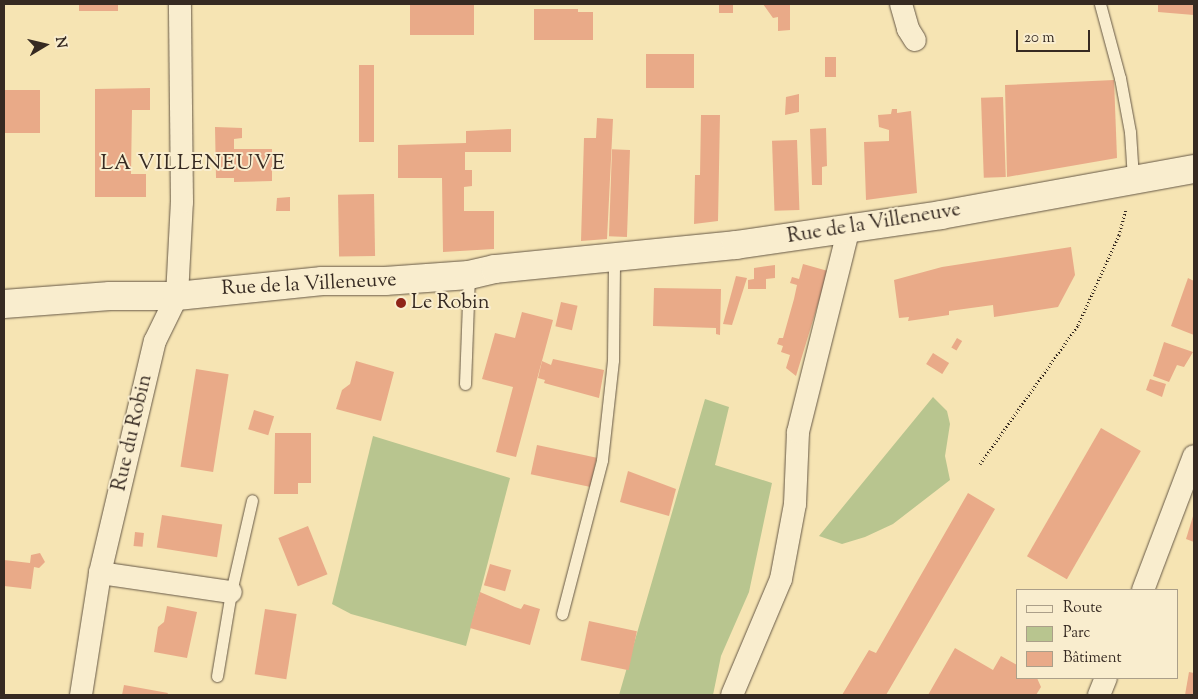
<!DOCTYPE html>
<meta charset="utf-8">
<style>
body{margin:0}
#map{position:relative;width:1198px;height:699px;overflow:hidden;background:#f6e4b3;font-family:"Sorts Mill Goudy",serif}
div>[style]{position:absolute}
[style*='--x']{left:calc(var(--x)*1px);top:calc(var(--y)*1px);width:calc(var(--w)*1px);rotate:calc(var(--a)*1deg)}
.green>*{inset:0;background:#b8c58f}
.building>*{inset:0;background:#e9aa88;transform-origin:0 0}
.path>*{height:3px;margin-top:-1.5px;transform-origin:0;background:repeating-linear-gradient(90deg,#362a22 0 1px,transparent 0 3.5px)}
.roads{filter:drop-shadow(0 0 1px #665846) drop-shadow(0 0 1px #665846)}
.lane>*{height:11px;margin:-5.5px;padding:0 5.5px;transform-origin:5.5px;border-radius:5.5px;background:#f9edce}
.street>*{height:22px;margin:-11px;padding:0 11px;transform-origin:11px;border-radius:11px;background:#f9edce}
.secondary>*{height:28px;margin:-14px;padding:0 14px;transform-origin:14px;border-radius:14px;background:#f9edce}
.dots>*{width:14px;height:14px;translate:-50% -50%;box-sizing:border-box;border:2px solid #f9edce;border-radius:50%}
span{translate:-50% -50%;white-space:nowrap;text-align:center;line-height:1.15;-webkit-text-stroke:4px #f9edce;paint-order:stroke}
.street-label{font-size:20px;color:#362a22}
.poi-label{font-size:20px;color:#362a22}
.left{translate:0 -50%;text-align:left}
.neighbourhood-label{font-size:21px;color:#362a22;letter-spacing:1px}
.frame{position:absolute;inset:0;border:5px solid #362a22;pointer-events:none}
.legend{position:absolute;left:1016px;top:589px;width:162px;height:90px;box-sizing:border-box;background:#f9edce;border:1px solid #ab9f89;margin:0;padding:6px 9px;list-style:none;font-size:15px;color:#362a22}
.legend li{display:flex;align-items:center;gap:10px;height:25px}
.legend b{width:25px;border:1px solid #ab9f89}
.north{position:absolute;left:20px;top:20px;width:50px;height:50px;-webkit-text-stroke:4px #f9edce;paint-order:stroke;rotate:81deg;font-size:14px;font-weight:700;line-height:20px;text-align:center;color:#362a22}
.north::after{content:'';display:block;margin:auto;width:18px;height:22px;background:#362a22;clip-path:polygon(50% 0,100% 100%,50% 72%,0 100%)}
.scale{position:absolute;left:1016px;top:30px;width:74px;height:22px;box-sizing:border-box;border:2px solid #362a22;border-top:0;padding-left:6px;font-size:15px;line-height:18px;white-space:nowrap;color:#362a22;-webkit-text-stroke:4px #f9edce;paint-order:stroke}
</style>
<div id="map">
<div class="green">
<i style="clip-path:polygon(933px 397px,947px 411px,950px 424px,945px 456px,950px 480px,893px 524px,865px 537px,842px 544px,819px 536px)"></i>
<i style="clip-path:polygon(705px 399px,729px 407px,715px 465px,772px 483px,749px 592px,721px 656px,713px 695px,619px 695px)"></i>
<i style="clip-path:polygon(373px 436px,510px 478px,466px 646px,351px 614px,332px 604px)"></i>
</div>
<div class="building">
<i style="left:79px;top:4px;width:39px;height:7px"></i>
<i style="left:410px;top:4px;width:64px;height:31px"></i>
<i style="left:719px;top:4px;width:14px;height:9px"></i>
<i style="clip-path:polygon(763px 4px,790px 4px,790px 30px,778px 31px,778px 17px,773px 18px)"></i>
<i style="clip-path:polygon(1158px 4px,1194px 4px,1194px 15px,1158px 12px)"></i>
<i style="clip-path:polygon(534px 9px,578px 9px,578px 12px,593px 12px,593px 40px,534px 40px)"></i>
<i style="left:694px;top:54px;width:34px;height:48px;rotate:90deg"></i>
<i style="left:825px;top:57px;width:11px;height:20px"></i>
<i style="left:359px;top:65px;width:15px;height:77px"></i>
<i style="clip-path:polygon(1114px 80px,1117px 158px,1007px 177px,1005px 85px)"></i>
<i style="clip-path:polygon(150px 88px,150px 110px,132px 110px,131px 174px,146px 174px,146px 197px,95px 197px,95px 89px)"></i>
<i style="left:4px;top:90px;width:36px;height:43px"></i>
<i style="clip-path:polygon(799px 94px,799px 112px,785px 115px,786px 97px)"></i>
<i style="left:1003px;top:97px;width:80px;height:22px;rotate:88deg"></i>
<i style="clip-path:polygon(892px 109px,897px 109px,897px 113px,911px 111px,917px 193px,866px 200px,864px 142px,889px 141px,889px 130px,879px 127px,878px 115px,891px 114px)"></i>
<i style="clip-path:polygon(701px 115px,720px 115px,718px 221px,694px 224px,695px 175px,700px 175px)"></i>
<i style="clip-path:polygon(597px 118px,613px 119px,607px 239px,581px 241px,584px 138px,596px 138px)"></i>
<i style="clip-path:polygon(215px 127px,242px 128px,242px 138px,234px 139px,234px 149px,272px 149px,272px 181px,234px 182px,234px 178px,216px 178px)"></i>
<i style="clip-path:polygon(826px 128px,827px 166px,822px 167px,822px 185px,812px 185px,810px 129px)"></i>
<i style="clip-path:polygon(511px 129px,511px 152px,465px 152px,465px 170px,472px 170px,472px 186px,464px 187px,464px 211px,494px 211px,494px 249px,443px 252px,442px 178px,398px 178px,398px 145px,466px 143px,466px 131px)"></i>
<i style="left:797px;top:140px;width:70px;height:25px;rotate:88deg"></i>
<i style="left:630px;top:150px;width:87px;height:18px;rotate:92deg"></i>
<i style="left:374px;top:194px;width:62px;height:36px;rotate:89deg"></i>
<i style="clip-path:polygon(290px 197px,290px 211px,276px 211px,277px 198px)"></i>
<i style="clip-path:polygon(1071px 247px,1075px 275px,1058px 307px,994px 317px,993px 305px,949px 311px,949px 315px,929px 318px,908px 321px,909px 317px,899px 318px,894px 280px,942px 267px)"></i>
<i style="clip-path:polygon(803px 264px,828px 271px,796px 376px,786px 368px,790px 355px,781px 352px,783px 346px,777px 344px,779px 338px,783px 338px,794px 299px,797px 285px,790px 283px,792px 277px,799px 279px)"></i>
<i style="clip-path:polygon(775px 265px,775px 278px,766px 279px,766px 289px,748px 289px,748px 280px,754px 279px,754px 268px)"></i>
<i style="clip-path:polygon(736px 276px,747px 278px,732px 325px,723px 324px)"></i>
<i style="clip-path:polygon(1188px 278px,1194px 281px,1194px 335px,1171px 326px)"></i>
<i style="clip-path:polygon(654px 288px,721px 289px,720px 335px,716px 334px,716px 328px,653px 326px)"></i>
<i style="left:561px;top:302px;width:17px;height:25px;rotate:13deg"></i>
<i style="clip-path:polygon(522px 312px,553px 320px,516px 457px,496px 452px,513px 387px,482px 379px,495px 333px,515px 338px)"></i>
<i style="left:957px;top:338px;width:6px;height:11px;rotate:31deg"></i>
<i style="clip-path:polygon(1164px 342px,1193px 352px,1184px 367px,1177px 365px,1169px 382px,1153px 376px)"></i>
<i style="left:933px;top:353px;width:19px;height:13px;rotate:32deg"></i>
<i style="clip-path:polygon(553px 359px,604px 370px,599px 398px,544px 383px,545px 380px,538px 378px,542px 361px,551px 365px)"></i>
<i style="clip-path:polygon(356px 361px,394px 372px,381px 421px,336px 409px,342px 390px,350px 384px)"></i>
<i style="left:196px;top:369px;width:33px;height:99px;rotate:9deg"></i>
<i style="clip-path:polygon(1150px 379px,1166px 384px,1162px 397px,1146px 390px)"></i>
<i style="left:254px;top:410px;width:21px;height:20px;rotate:17deg"></i>
<i style="left:1101px;top:428px;width:46px;height:148px;rotate:30deg"></i>
<i style="clip-path:polygon(275px 433px,311px 433px,311px 483px,298px 483px,298px 494px,274px 494px)"></i>
<i style="left:537px;top:445px;width:61px;height:30px;rotate:12deg"></i>
<i style="clip-path:polygon(628px 471px,676px 489px,669px 516px,620px 502px)"></i>
<i style="clip-path:polygon(968px 493px,995px 509px,886px 695px,842px 695px,869px 650px,876px 653px)"></i>
<i style="clip-path:polygon(1194px 513px,1194px 542px,1186px 539px)"></i>
<i style="left:162px;top:515px;width:61px;height:33px;rotate:9deg"></i>
<i style="left:308px;top:526px;width:52px;height:32px;rotate:68deg"></i>
<i style="left:135px;top:532px;width:9px;height:14px;rotate:6deg"></i>
<i style="clip-path:polygon(40px 553px,45px 562px,39px 568px,34px 567px,31px 589px,4px 586px,4px 560px,30px 563px,31px 555px)"></i>
<i style="left:490px;top:564px;width:22px;height:22px;rotate:16deg"></i>
<i style="clip-path:polygon(480px 592px,515px 607px,521px 609px,524px 604px,540px 609px,530px 645px,470px 628px)"></i>
<i style="clip-path:polygon(167px 606px,197px 612px,187px 658px,154px 652px,158px 627px,164px 622px)"></i>
<i style="left:265px;top:609px;width:32px;height:66px;rotate:9deg"></i>
<i style="left:589px;top:621px;width:49px;height:40px;rotate:12deg"></i>
<i style="clip-path:polygon(955px 648px,993px 670px,1001px 656px,1017px 665px,1017px 678px,1037px 678px,1041px 687px,1036px 695px,928px 695px)"></i>
<i style="clip-path:polygon(1189px 672px,1194px 673px,1194px 695px,1185px 695px)"></i>
<i style="clip-path:polygon(124px 685px,168px 693px,167px 695px,122px 695px)"></i>
</div>
<div class="path">
<i style="--x:980;--y:464;--w:170;--a:-54.8"></i>
<i style="--x:1078;--y:325;--w:99;--a:-65.5"></i>
<i style="--x:1119;--y:235;--w:27;--a:-75"></i>
</div>
<div class="roads">
<div class="lane">
<i style="--x:1100;--y:4;--w:77;--a:74.9"></i>
<i style="--x:1120;--y:78;--w:55;--a:79.5"></i>
<i style="--x:1130;--y:132;--w:47;--a:86.3"></i>
<i style="--x:465;--y:384;--w:109;--a:-87.9"></i>
<i style="--x:562;--y:614;--w:159;--a:-75.4"></i>
<i style="--x:602;--y:460;--w:101;--a:-83.7"></i>
<i style="--x:613;--y:360;--w:103;--a:-89.4"></i>
<i style="--x:217;--y:676;--w:85;--a:-80.5"></i>
<i style="--x:231;--y:592;--w:94;--a:-77.1"></i>
</div>
<div class="street">
<i style="--x:901;--y:4;--w:26;--a:74"></i>
<i style="--x:908;--y:29;--w:13;--a:58"></i>
<i style="--x:100;--y:573;--w:132;--a:8.3"></i>
<i style="--x:1143;--y:590;--w:143;--a:-69.2"></i>
<i style="--x:81;--y:695;--w:123;--a:-81.1"></i>
<i style="--x:100;--y:573;--w:238;--a:-76.7"></i>
<i style="--x:155;--y:341;--w:50;--a:-63.9"></i>
<i style="--x:177;--y:296;--w:94;--a:-87"></i>
<i style="--x:182;--y:202;--w:198;--a:-90.6"></i>
<i style="--x:732;--y:695;--w:126;--a:-67.1"></i>
<i style="--x:781;--y:579;--w:76;--a:-79.4"></i>
<i style="--x:795;--y:504;--w:72;--a:-87.6"></i>
<i style="--x:798;--y:432;--w:210;--a:-76"></i>
<i style="--x:1099;--y:695;--w:18;--a:-68"></i>
</div>
<div class="secondary">
<i style="--x:4;--y:304;--w:106;--a:-4.3"></i>
<i style="--x:110;--y:296;--w:67;--a:0"></i>
<i style="--x:177;--y:296;--w:146;--a:-5.9"></i>
<i style="--x:322;--y:281;--w:63;--a:0"></i>
<i style="--x:385;--y:281;--w:84;--a:-4.1"></i>
<i style="--x:469;--y:275;--w:27;--a:-13"></i>
<i style="--x:495;--y:269;--w:242;--a:-5.7"></i>
<i style="--x:736;--y:245;--w:207;--a:-8.3"></i>
<i style="--x:941;--y:215;--w:257;--a:-10.3"></i>
</div>
</div>
<div class="dots">
<i style="left:401px;top:303px;background:#8f2418"></i>
</div>
<div class="street-label">
<span style="left:874px;top:224px;rotate:-9deg">Rue de la Villeneuve</span>
<span style="left:309px;top:285px;rotate:-3deg">Rue de la Villeneuve</span>
<span style="left:133px;top:433px;rotate:-77deg">Rue du Robin</span>
</div>
<div class="poi-label">
<span class="left" style="left:411px;top:303px">Le Robin</span>
</div>
<div class="neighbourhood-label">
<span style="left:193px;top:164px">LA VILLENEUVE</span>
</div>
<div class="frame"></div>
<ul class="legend">
<li><b style="height:6px;background:#f9edce"></b>Route</li>
<li><b style="height:14px;background:#b8c58f"></b>Parc</li>
<li><b style="height:14px;background:#e9aa88"></b>Bâtiment</li>
</ul>
<div class="north">N</div>
<div class="scale">20 m</div>
</div>
